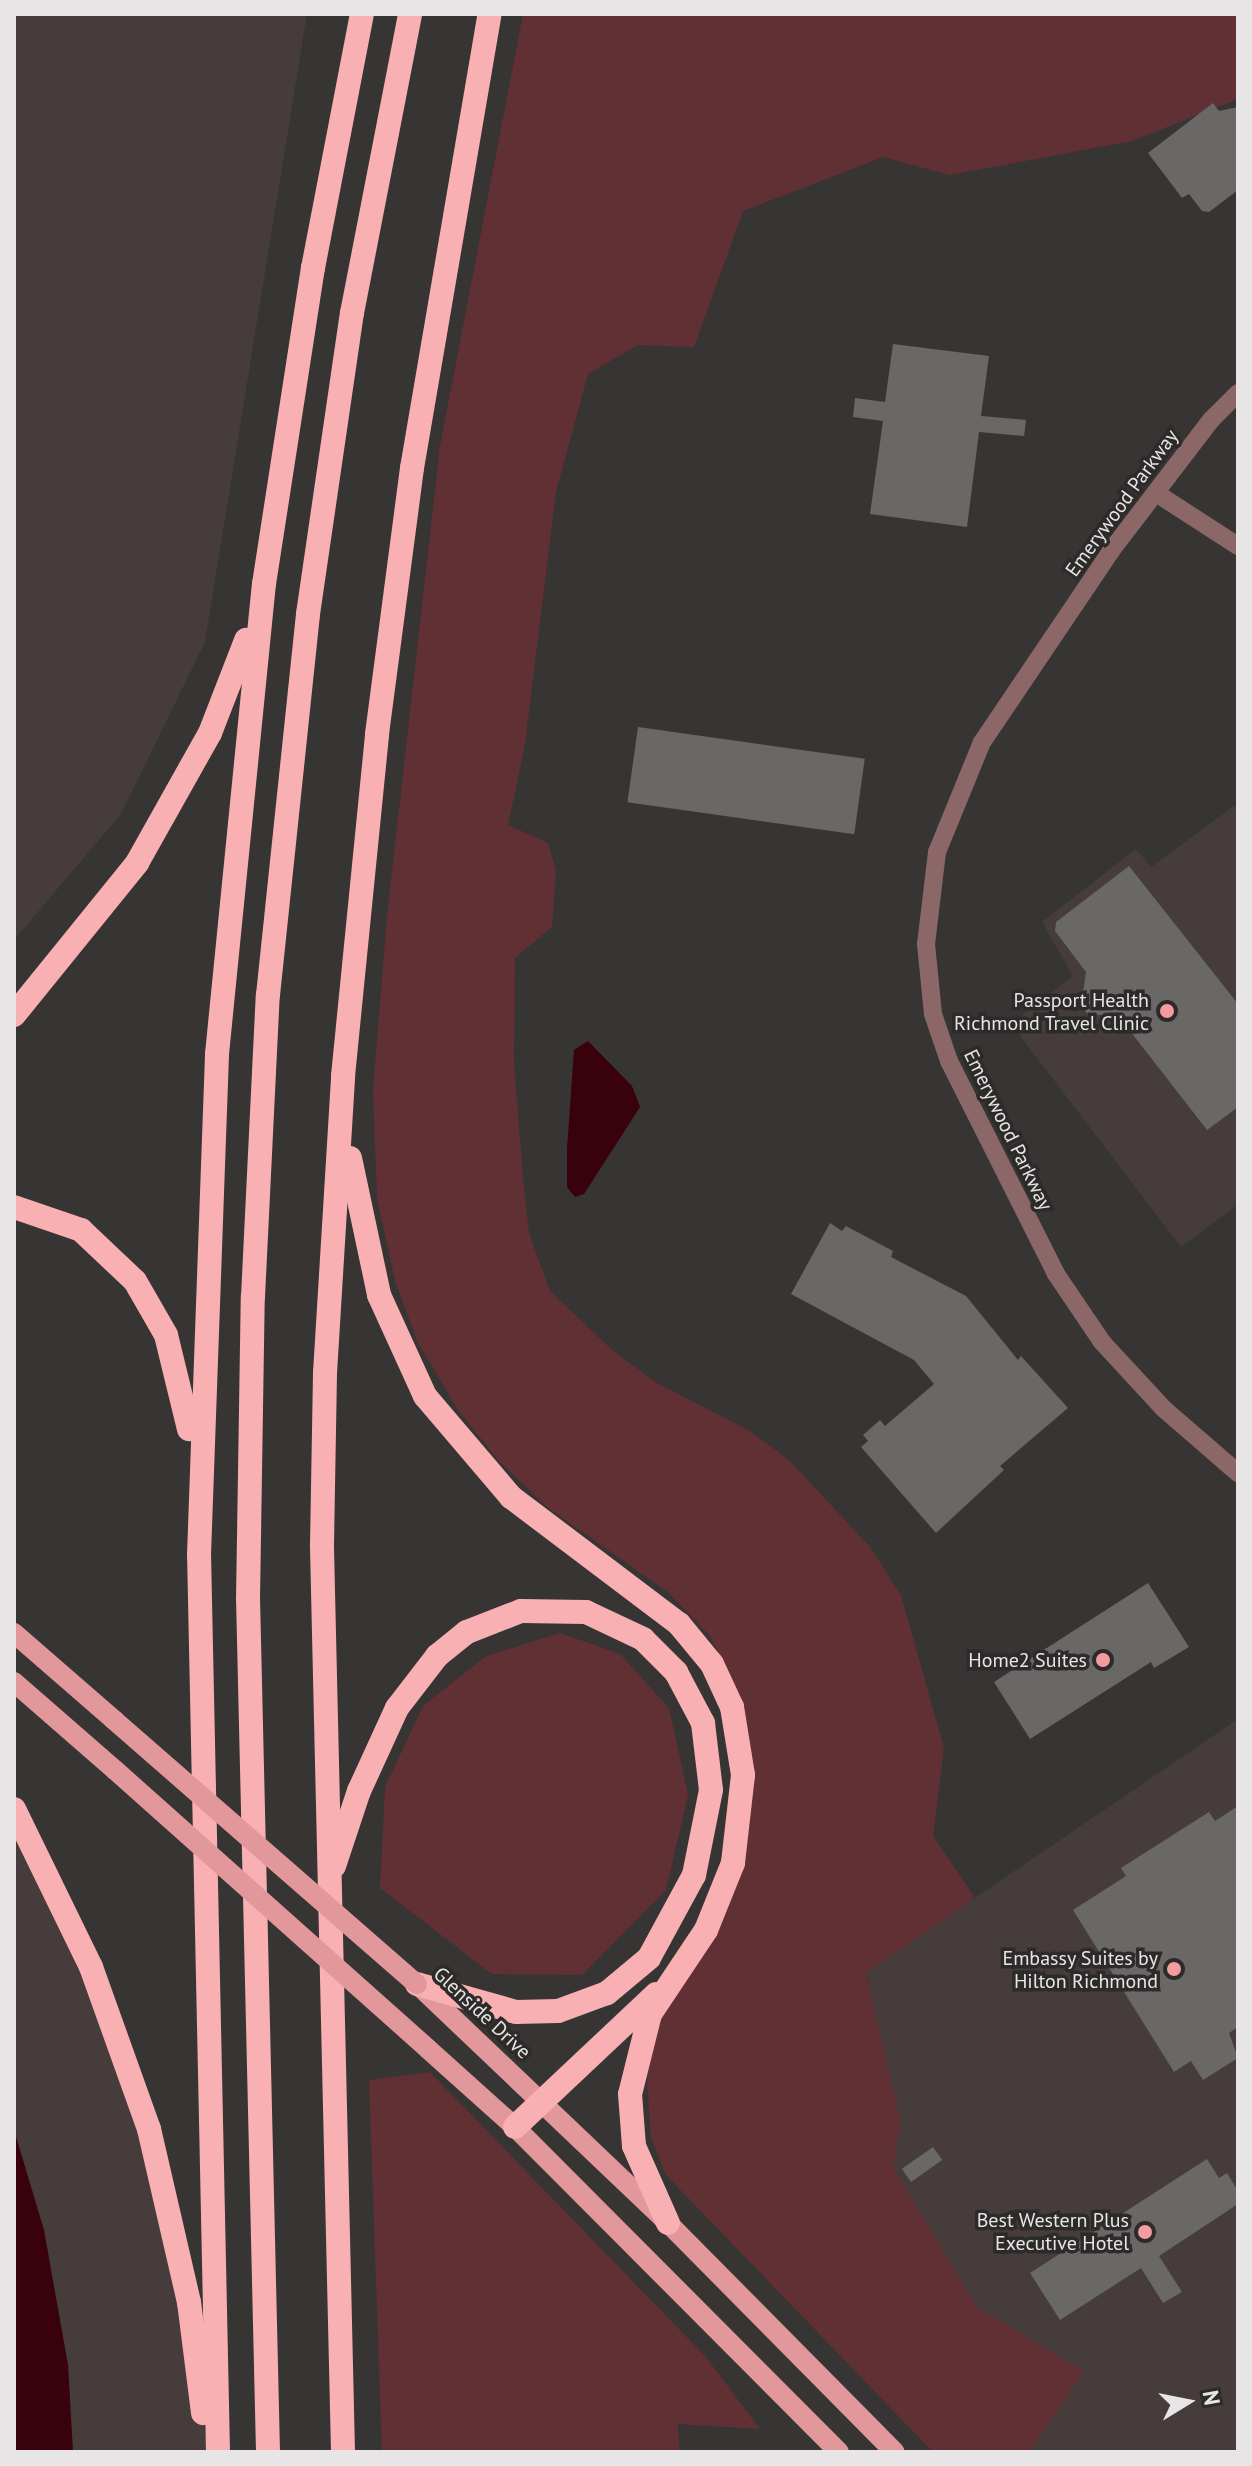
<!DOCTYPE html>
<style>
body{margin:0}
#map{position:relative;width:1252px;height:2466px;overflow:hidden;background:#373434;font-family:"PT Sans",sans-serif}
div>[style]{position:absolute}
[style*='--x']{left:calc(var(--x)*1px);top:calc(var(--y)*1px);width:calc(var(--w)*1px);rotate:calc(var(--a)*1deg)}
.built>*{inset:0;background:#463c3c}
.green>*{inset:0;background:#613034}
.water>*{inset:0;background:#39010b}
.building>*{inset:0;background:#6a6767;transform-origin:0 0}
.minor>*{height:18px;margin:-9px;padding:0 9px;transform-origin:9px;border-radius:9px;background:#8c6768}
.primary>*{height:20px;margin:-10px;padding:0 10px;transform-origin:10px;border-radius:10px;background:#e2979a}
.motorway>*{height:24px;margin:-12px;padding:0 12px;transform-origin:12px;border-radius:12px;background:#f9b0b2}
.primary-bridge>*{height:20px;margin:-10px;padding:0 10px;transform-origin:10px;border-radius:10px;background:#e2979a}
.dots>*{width:22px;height:22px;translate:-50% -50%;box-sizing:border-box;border:4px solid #2d2a2a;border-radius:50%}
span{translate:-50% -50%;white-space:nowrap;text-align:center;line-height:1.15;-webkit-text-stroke:7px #2d2a2a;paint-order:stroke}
.street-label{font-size:20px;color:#e7e5e5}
.poi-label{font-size:20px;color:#e7e5e5}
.right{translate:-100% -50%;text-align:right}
.frame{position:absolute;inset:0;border:16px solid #e7e5e5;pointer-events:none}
.north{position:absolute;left:1148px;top:2362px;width:80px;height:80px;-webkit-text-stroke:6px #2d2a2a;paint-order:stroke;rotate:80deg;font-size:22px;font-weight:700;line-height:32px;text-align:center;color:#e7e5e5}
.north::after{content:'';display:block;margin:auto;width:28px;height:36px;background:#e7e5e5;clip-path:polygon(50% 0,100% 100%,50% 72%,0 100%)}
</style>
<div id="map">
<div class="built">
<i style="clip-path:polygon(14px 14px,307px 14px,205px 642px,121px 814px,14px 940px)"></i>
<i style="clip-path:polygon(1238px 803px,1238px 1204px,1181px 1247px,1011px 1024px,1073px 976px,1042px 922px,1136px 849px,1151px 867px)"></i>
<i style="clip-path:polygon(1238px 1719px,1238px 2452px,1030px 2452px,1083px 2371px,977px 2307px,893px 2167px,901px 2124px,866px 1972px)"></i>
<i style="clip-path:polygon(14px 1809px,123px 2047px,198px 2366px,207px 2452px,14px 2452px)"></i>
</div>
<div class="green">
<i style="clip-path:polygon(523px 14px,1238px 14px,1238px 99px,1132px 141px,950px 175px,883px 157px,743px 211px,694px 347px,638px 345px,588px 374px,556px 492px,525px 744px,508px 825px,548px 843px,556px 871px,552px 927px,515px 958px,514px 1062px,523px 1178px,529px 1233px,550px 1291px,613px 1351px,657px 1383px,750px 1431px,789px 1460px,870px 1547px,901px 1595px,944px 1748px,933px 1836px,975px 1898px,866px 1973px,901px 2124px,893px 2167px,977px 2307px,1084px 2371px,1030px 2452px,933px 2452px,665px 2174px,651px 2137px,647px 2082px,653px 2043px,664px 2008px,744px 1861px,744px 1704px,710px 1636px,669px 1593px,547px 1507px,498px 1460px,458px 1410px,418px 1343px,395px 1281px,377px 1198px,373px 1090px,387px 916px,440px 446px)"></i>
<i style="clip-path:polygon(560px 1633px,620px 1654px,669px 1708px,688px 1795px,666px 1890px,582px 1975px,492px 1974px,380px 1888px,385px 1787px,423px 1706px,486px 1656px)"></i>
<i style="clip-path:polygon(430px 2072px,706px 2357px,760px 2429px,678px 2424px,680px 2452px,382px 2452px,369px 2080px)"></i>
</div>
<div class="water">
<i style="clip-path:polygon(588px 1041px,632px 1086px,640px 1107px,584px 1194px,575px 1197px,567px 1187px,567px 1149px,574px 1050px)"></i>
<i style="clip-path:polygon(14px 2130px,44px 2230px,68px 2365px,73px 2452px,14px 2452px)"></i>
</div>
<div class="building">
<i style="clip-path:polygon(1213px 103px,1219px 111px,1238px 107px,1238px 190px,1209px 212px,1202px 211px,1189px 194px,1182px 198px,1148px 153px)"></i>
<i style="clip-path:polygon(893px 344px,989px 356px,981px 416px,1026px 420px,1024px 436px,979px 432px,967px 527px,870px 514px,883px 421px,853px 417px,855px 398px,885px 402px)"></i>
<i style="left:638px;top:727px;width:229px;height:76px;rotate:8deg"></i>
<i style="clip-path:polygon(1129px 866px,1238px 1004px,1238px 1107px,1207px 1130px,1120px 1018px,1087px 1013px,1081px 1007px,1086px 972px,1055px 931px,1056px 922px)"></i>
<i style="clip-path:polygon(830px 1223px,842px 1231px,846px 1226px,893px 1251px,891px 1257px,966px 1296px,1018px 1360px,1021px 1356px,1068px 1408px,1000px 1466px,1004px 1470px,936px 1533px,861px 1447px,868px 1441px,863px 1435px,880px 1420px,885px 1426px,934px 1384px,914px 1360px,791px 1294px)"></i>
<i style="clip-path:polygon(1148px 1583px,1189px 1647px,1154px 1668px,1151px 1662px,1030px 1739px,994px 1682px)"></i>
<i style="clip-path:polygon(1238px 1806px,1238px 2027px,1229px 2033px,1238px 2058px,1203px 2080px,1191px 2061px,1174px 2072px,1073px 1910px,1126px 1876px,1121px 1868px,1209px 1812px,1215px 1821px)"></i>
<i style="left:933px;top:2147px;width:16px;height:38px;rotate:55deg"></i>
<i style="clip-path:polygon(1207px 2159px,1219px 2178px,1227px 2173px,1238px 2191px,1238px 2204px,1159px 2256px,1182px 2292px,1163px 2303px,1141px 2268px,1060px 2320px,1030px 2273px)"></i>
</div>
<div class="minor">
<i style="--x:1238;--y:393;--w:38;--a:135"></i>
<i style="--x:1211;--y:420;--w:165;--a:127.4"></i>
<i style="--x:1111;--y:551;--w:230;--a:124"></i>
<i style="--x:982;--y:742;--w:119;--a:112.2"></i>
<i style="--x:937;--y:852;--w:93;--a:96.8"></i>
<i style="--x:926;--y:944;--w:70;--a:84.3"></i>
<i style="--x:933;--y:1014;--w:50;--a:71.2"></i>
<i style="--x:949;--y:1061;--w:238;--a:63.3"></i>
<i style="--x:1056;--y:1274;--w:82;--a:55.9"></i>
<i style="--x:1102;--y:1342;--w:91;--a:47.2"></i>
<i style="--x:1164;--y:1409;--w:98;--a:40.9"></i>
<i style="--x:1156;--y:493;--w:98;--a:32.9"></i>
</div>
<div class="primary">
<i style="--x:14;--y:1633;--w:133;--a:41"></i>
<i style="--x:14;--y:1682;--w:134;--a:41.1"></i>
<i style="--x:417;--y:1984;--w:347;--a:43.6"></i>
<i style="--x:668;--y:2223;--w:322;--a:45.3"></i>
<i style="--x:428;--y:2049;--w:117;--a:41.9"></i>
<i style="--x:515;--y:2127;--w:459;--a:45.1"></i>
</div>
<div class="motorway">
<i style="--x:14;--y:1015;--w:196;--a:-51"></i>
<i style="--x:137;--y:863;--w:149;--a:-60.7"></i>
<i style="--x:210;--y:733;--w:100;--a:-68.8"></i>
<i style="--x:350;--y:1158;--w:140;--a:78"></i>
<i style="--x:379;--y:1295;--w:111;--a:65.5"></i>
<i style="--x:425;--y:1396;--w:133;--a:49.6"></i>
<i style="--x:511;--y:1497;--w:211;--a:37.1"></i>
<i style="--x:679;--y:1624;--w:52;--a:50.5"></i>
<i style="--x:712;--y:1664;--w:47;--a:65.1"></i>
<i style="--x:732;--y:1707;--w:69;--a:80.8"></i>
<i style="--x:743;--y:1775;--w:89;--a:96.5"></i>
<i style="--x:733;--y:1863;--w:72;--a:111.9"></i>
<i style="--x:706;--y:1930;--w:101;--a:123.7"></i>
<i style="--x:650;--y:2014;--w:82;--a:104"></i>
<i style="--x:630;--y:2094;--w:52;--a:85.6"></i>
<i style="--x:634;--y:2146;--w:84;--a:66.2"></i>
<i style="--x:14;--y:1207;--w:71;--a:18.9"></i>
<i style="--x:81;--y:1230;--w:74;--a:43.4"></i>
<i style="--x:135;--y:1281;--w:62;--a:60.1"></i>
<i style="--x:166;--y:1335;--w:97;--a:76.3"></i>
<i style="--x:14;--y:1809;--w:176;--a:64"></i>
<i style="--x:91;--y:1967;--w:172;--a:70.3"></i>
<i style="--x:149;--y:2129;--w:178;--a:77"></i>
<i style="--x:189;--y:2302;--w:112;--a:82.8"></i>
<i style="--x:334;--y:1866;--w:79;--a:-71.6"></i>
<i style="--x:359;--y:1791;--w:91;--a:-65.4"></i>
<i style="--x:397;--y:1708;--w:66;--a:-52.4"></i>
<i style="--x:437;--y:1656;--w:38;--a:-39"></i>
<i style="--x:467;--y:1632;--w:58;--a:-21.3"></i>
<i style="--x:521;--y:1611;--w:65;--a:0.9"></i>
<i style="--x:586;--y:1612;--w:63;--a:25.3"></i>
<i style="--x:643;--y:1639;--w:47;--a:45"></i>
<i style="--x:676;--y:1672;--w:58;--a:62.1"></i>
<i style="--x:703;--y:1723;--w:67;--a:83.2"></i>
<i style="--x:711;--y:1790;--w:87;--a:101.3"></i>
<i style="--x:694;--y:1875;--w:94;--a:118.5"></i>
<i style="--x:649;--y:1958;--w:55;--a:140.2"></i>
<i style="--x:607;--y:1993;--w:52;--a:159.8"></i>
<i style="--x:558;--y:2011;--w:42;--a:178.6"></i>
<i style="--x:516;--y:2012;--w:103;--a:-164.2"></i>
<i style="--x:515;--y:2127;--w:194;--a:-43.3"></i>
<i style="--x:218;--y:2452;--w:897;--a:-91.21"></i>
<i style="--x:199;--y:1555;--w:501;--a:-87.94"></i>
<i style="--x:217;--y:1054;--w:472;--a:-84.3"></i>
<i style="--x:264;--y:584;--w:320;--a:-81.2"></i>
<i style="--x:313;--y:268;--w:259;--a:-79.1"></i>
<i style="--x:268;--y:2452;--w:852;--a:-91.34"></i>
<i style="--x:248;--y:1600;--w:303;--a:-89.1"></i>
<i style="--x:253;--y:1297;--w:302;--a:-87.2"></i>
<i style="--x:268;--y:995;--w:383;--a:-84"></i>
<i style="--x:308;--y:614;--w:304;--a:-81.7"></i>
<i style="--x:352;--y:313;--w:305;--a:-79"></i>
<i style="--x:343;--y:2452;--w:907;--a:-91.33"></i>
<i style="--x:322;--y:1545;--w:172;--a:-89"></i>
<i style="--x:325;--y:1373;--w:298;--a:-86.5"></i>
<i style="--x:343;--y:1076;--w:344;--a:-84.3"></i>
<i style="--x:377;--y:734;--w:268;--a:-82.5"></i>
<i style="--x:412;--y:468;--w:461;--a:-80.3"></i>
</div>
<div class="primary-bridge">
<i style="--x:114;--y:1720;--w:402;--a:41.1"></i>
<i style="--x:115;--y:1770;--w:419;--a:41.7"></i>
</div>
<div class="dots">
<i style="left:1167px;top:1011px;background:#f49b9f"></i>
<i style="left:1103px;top:1660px;background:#f49b9f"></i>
<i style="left:1174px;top:1969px;background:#f49b9f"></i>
<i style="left:1145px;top:2232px;background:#f49b9f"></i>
</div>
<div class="street-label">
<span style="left:1122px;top:503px;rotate:-54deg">Emerywood Parkway</span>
<span style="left:1008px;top:1130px;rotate:64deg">Emerywood Parkway</span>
<span style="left:482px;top:2013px;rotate:43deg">Glenside Drive</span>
</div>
<div class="poi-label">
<span class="right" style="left:1149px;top:1012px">Passport Health<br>Richmond Travel Clinic</span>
<span class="right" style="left:1087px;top:1660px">Home2 Suites</span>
<span class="right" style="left:1158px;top:1970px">Embassy Suites by<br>Hilton Richmond</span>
<span class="right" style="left:1129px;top:2232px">Best Western Plus<br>Executive Hotel</span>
</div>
<div class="frame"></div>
<div class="north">N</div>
</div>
